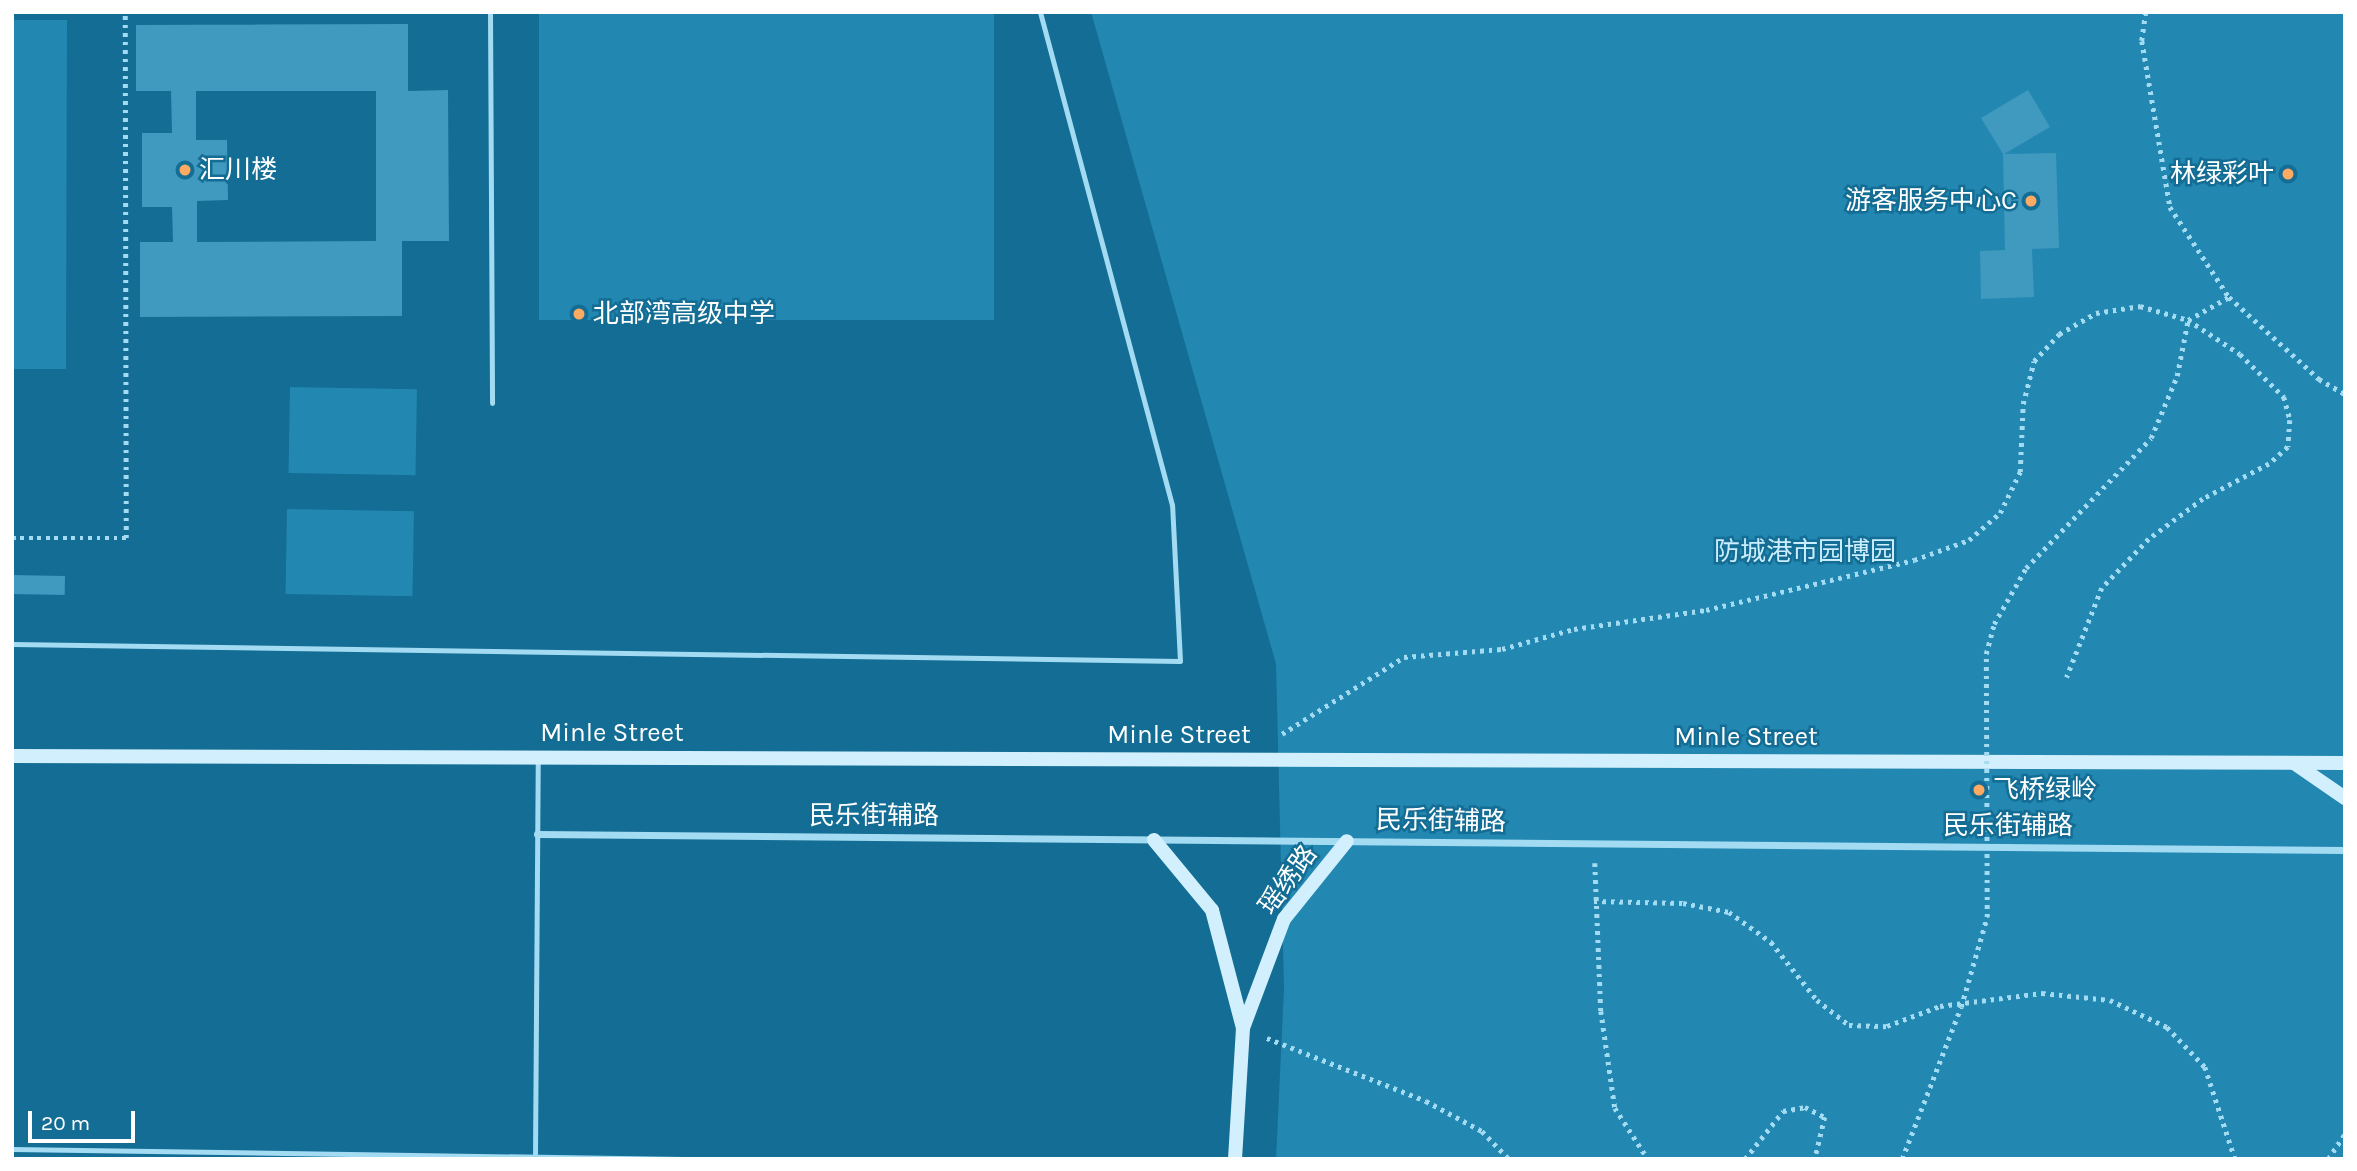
<!DOCTYPE html>
<meta charset="utf-8">
<style>
body{margin:0}
#map{position:relative;width:2357px;height:1171px;overflow:hidden;background:#136d94;font-family:Karla,"Noto Sans SC",sans-serif}
div>[style]{position:absolute}
[style*='--x']{left:calc(var(--x)*1px);top:calc(var(--y)*1px);width:calc(var(--w)*1px);rotate:calc(var(--a)*1deg)}
.green>*{inset:0;background:#2287b1;transform-origin:0 0}
.building>*{inset:0;background:#4099be;transform-origin:0 0}
.path>*{height:4.5px;margin-top:-2.25px;transform-origin:0;background:repeating-linear-gradient(90deg,#a2dbf2 0 3.5px,transparent 0 8.5px)}
.lane>*{height:5px;margin:-2.5px;padding:0 2.5px;transform-origin:2.5px;border-radius:2.5px;background:#a2dbf2}
.street>*{height:7px;margin:-3.5px;padding:0 3.5px;transform-origin:3.5px;border-radius:3.5px;background:#a2dbf2}
.secondary>*{height:14px;margin:-7px;padding:0 7px;transform-origin:7px;border-radius:7px;background:#d1effc}
.path-bridge>*{height:4.5px;margin-top:-2.25px;transform-origin:0;background:repeating-linear-gradient(90deg,#a2dbf2 0 3.5px,transparent 0 8.5px)}
.dots>*{width:19px;height:19px;translate:-50% -50%;box-sizing:border-box;border:4px solid #136d94;border-radius:50%}
span{translate:-50% -50%;white-space:nowrap;text-align:center;line-height:1.15;-webkit-text-stroke:5px #136d94;paint-order:stroke}
.poi-label{font-size:26px;color:#fff}
.left{translate:0 -50%;text-align:left}
.right{translate:-100% -50%;text-align:right}
.park-label{font-size:26px;color:#caeefd}
.street-label{font-size:26px;color:#fff}
.frame{position:absolute;inset:0;border:14px solid #fff;pointer-events:none}
.scale{position:absolute;left:28px;top:1111px;width:107px;height:32px;box-sizing:border-box;border:4px solid #fff;border-top:0;padding-left:9px;font-size:21px;line-height:24px;white-space:nowrap;color:#fff;-webkit-text-stroke:5px #136d94;paint-order:stroke}
</style>
<div id="map">
<div class="green">
<i style="clip-path:polygon(12px 12px,14px 20px,67px 20px,66px 369px,12px 369px)"></i>
<i style="left:539px;top:12px;width:455px;height:308px"></i>
<i style="clip-path:polygon(1091px 12px,2345px 12px,2345px 1159px,1276px 1159px,1284px 988px,1276px 664px)"></i>
<i style="left:290px;top:387px;width:127px;height:86px;rotate:1deg"></i>
<i style="left:287px;top:509px;width:127px;height:85px;rotate:1deg"></i>
</div>
<div class="building">
<i style="clip-path:polygon(evenodd,408px 24px,408px 91px,448px 90px,449px 241px,402px 241px,402px 316px,140px 317px,140px 242px,173px 242px,172px 207px,142px 207px,142px 133px,172px 133px,171px 91px,136px 91px,136px 25px,408px 24px,196px 91px,376px 91px,376px 241px,197px 242px,197px 201px,228px 200px,227px 140px,196px 140px,196px 91px)"></i>
<i style="clip-path:polygon(2028px 90px,2050px 127px,2004px 154px,2056px 153px,2059px 248px,2032px 249px,2034px 297px,1981px 299px,1980px 251px,2005px 250px,2003px 154px,1981px 118px)"></i>
<i style="left:12px;top:575px;width:53px;height:19px;rotate:1deg"></i>
</div>
<div class="path">
<i style="--x:2146;--y:12;--w:29;--a:98"></i>
<i style="--x:2142;--y:41;--w:168;--a:80.4"></i>
<i style="--x:2170;--y:207;--w:108;--a:56.8"></i>
<i style="--x:2229;--y:297;--w:122;--a:42.3"></i>
<i style="--x:2319;--y:379;--w:30;--a:30"></i>
<i style="--x:2151;--y:438;--w:67;--a:-67.2"></i>
<i style="--x:2177;--y:376;--w:57;--a:-78.9"></i>
<i style="--x:2188;--y:320;--w:47;--a:-29.3"></i>
<i style="--x:12;--y:538;--w:114;--a:0"></i>
<i style="--x:126;--y:538;--w:526;--a:-90.11"></i>
<i style="--x:1282;--y:734;--w:144;--a:-32.3"></i>
<i style="--x:1404;--y:657;--w:98;--a:-4.7"></i>
<i style="--x:1502;--y:649;--w:75;--a:-15.5"></i>
<i style="--x:1574;--y:629;--w:133;--a:-8.2"></i>
<i style="--x:1706;--y:610;--w:214;--a:-13.5"></i>
<i style="--x:1914;--y:560;--w:59;--a:-20"></i>
<i style="--x:1969;--y:540;--w:41;--a:-41.1"></i>
<i style="--x:2000;--y:513;--w:46;--a:-64"></i>
<i style="--x:2020;--y:472;--w:68;--a:-87.5"></i>
<i style="--x:2023;--y:404;--w:44;--a:-75.7"></i>
<i style="--x:2034;--y:361;--w:37;--a:-47"></i>
<i style="--x:2059;--y:334;--w:43;--a:-29.6"></i>
<i style="--x:2096;--y:313;--w:45;--a:-9"></i>
<i style="--x:2140;--y:306;--w:50;--a:16.3"></i>
<i style="--x:2188;--y:320;--w:62;--a:33.2"></i>
<i style="--x:2240;--y:354;--w:62;--a:44.3"></i>
<i style="--x:2284;--y:397;--w:24;--a:75"></i>
<i style="--x:2290;--y:420;--w:27;--a:94"></i>
<i style="--x:2288;--y:447;--w:25;--a:138"></i>
<i style="--x:2269;--y:464;--w:75;--a:152.1"></i>
<i style="--x:2203;--y:499;--w:67;--a:143.5"></i>
<i style="--x:2149;--y:539;--w:68;--a:133.8"></i>
<i style="--x:2102;--y:588;--w:96;--a:111.5"></i>
<i style="--x:1595;--y:863;--w:148;--a:87.7"></i>
<i style="--x:1601;--y:1011;--w:98;--a:81.8"></i>
<i style="--x:1615;--y:1108;--w:61;--a:57.1"></i>
<i style="--x:1594;--y:901;--w:89;--a:1.3"></i>
<i style="--x:1683;--y:903;--w:47;--a:11.1"></i>
<i style="--x:1729;--y:912;--w:52;--a:35.5"></i>
<i style="--x:1771;--y:942;--w:74;--a:51.6"></i>
<i style="--x:1817;--y:1000;--w:41;--a:38"></i>
<i style="--x:1849;--y:1025;--w:38;--a:2"></i>
<i style="--x:1887;--y:1026;--w:57;--a:-20.7"></i>
<i style="--x:1940;--y:1006;--w:103;--a:-7.3"></i>
<i style="--x:2042;--y:993;--w:68;--a:5.9"></i>
<i style="--x:2110;--y:1000;--w:63;--a:25.3"></i>
<i style="--x:2167;--y:1027;--w:55;--a:46.5"></i>
<i style="--x:2205;--y:1067;--w:97;--a:71.9"></i>
<i style="--x:1267;--y:1038;--w:171;--a:21.6"></i>
<i style="--x:1426;--y:1101;--w:64;--a:28.2"></i>
<i style="--x:1482;--y:1131;--w:39;--a:46"></i>
<i style="--x:1745;--y:1159;--w:61;--a:-51.6"></i>
<i style="--x:1783;--y:1111;--w:22;--a:-10"></i>
<i style="--x:1805;--y:1107;--w:22;--a:27"></i>
<i style="--x:1825;--y:1117;--w:43;--a:103.4"></i>
<i style="--x:2328;--y:1159;--w:30;--a:-56"></i>
</div>
<div class="lane">
<i style="--x:490;--y:12;--w:391;--a:89.7"></i>
<i style="--x:12;--y:644;--w:1168;--a:0.83"></i>
<i style="--x:1180;--y:661;--w:156;--a:-92.9"></i>
<i style="--x:1172;--y:505;--w:510;--a:-104.99"></i>
<i style="--x:12;--y:1149;--w:672;--a:0.85"></i>
<i style="--x:535;--y:1157;--w:396;--a:-89.6"></i>
</div>
<div class="street">
<i style="--x:537;--y:834;--w:1808;--a:0.51"></i>
</div>
<div class="secondary">
<i style="--x:12;--y:756;--w:2333;--a:0.17"></i>
<i style="--x:2294;--y:763;--w:62;--a:34.5"></i>
<i style="--x:1154;--y:840;--w:91;--a:50.4"></i>
<i style="--x:1212;--y:910;--w:122;--a:75.3"></i>
<i style="--x:1235;--y:1159;--w:131;--a:-86.5"></i>
<i style="--x:1243;--y:1028;--w:116;--a:-69.4"></i>
<i style="--x:1284;--y:919;--w:100;--a:-51.1"></i>
</div>
<div class="path-bridge">
<i style="--x:1902;--y:1159;--w:163;--a:-68.8"></i>
<i style="--x:1961;--y:1007;--w:94;--a:-73.9"></i>
<i style="--x:1987;--y:917;--w:263;--a:-90.2"></i>
<i style="--x:1986;--y:654;--w:31;--a:-75"></i>
<i style="--x:1994;--y:624;--w:64;--a:-60.3"></i>
<i style="--x:2026;--y:568;--w:180;--a:-46.1"></i>
</div>
<div class="dots">
<i style="left:185px;top:170px;background:#ffaa63"></i>
<i style="left:2288px;top:174px;background:#ffaa63"></i>
<i style="left:2031px;top:201px;background:#ffaa63"></i>
<i style="left:579px;top:314px;background:#ffaa63"></i>
<i style="left:1979px;top:790px;background:#ffaa63"></i>
</div>
<div class="poi-label">
<span class="left" style="left:199px;top:170px">汇川楼</span>
<span class="right" style="left:2274px;top:174px">林绿彩叶</span>
<span class="right" style="left:2017px;top:201px">游客服务中心C</span>
<span class="left" style="left:593px;top:314px">北部湾高级中学</span>
<span class="left" style="left:1993px;top:790px">飞桥绿岭</span>
</div>
<div class="park-label">
<span style="left:1805px;top:552px">防城港市园博园</span>
</div>
<div class="street-label">
<span style="left:612px;top:733px">Minle Street</span>
<span style="left:1179px;top:735px">Minle Street</span>
<span style="left:1746px;top:737px">Minle Street</span>
<span style="left:874px;top:816px">民乐街辅路</span>
<span style="left:1441px;top:821px;rotate:1deg">民乐街辅路</span>
<span style="left:2008px;top:826px">民乐街辅路</span>
<span style="left:1288px;top:880px;rotate:-54deg">瑶绣路</span>
</div>
<div class="frame"></div>
<div class="scale">20 m</div>
</div>
